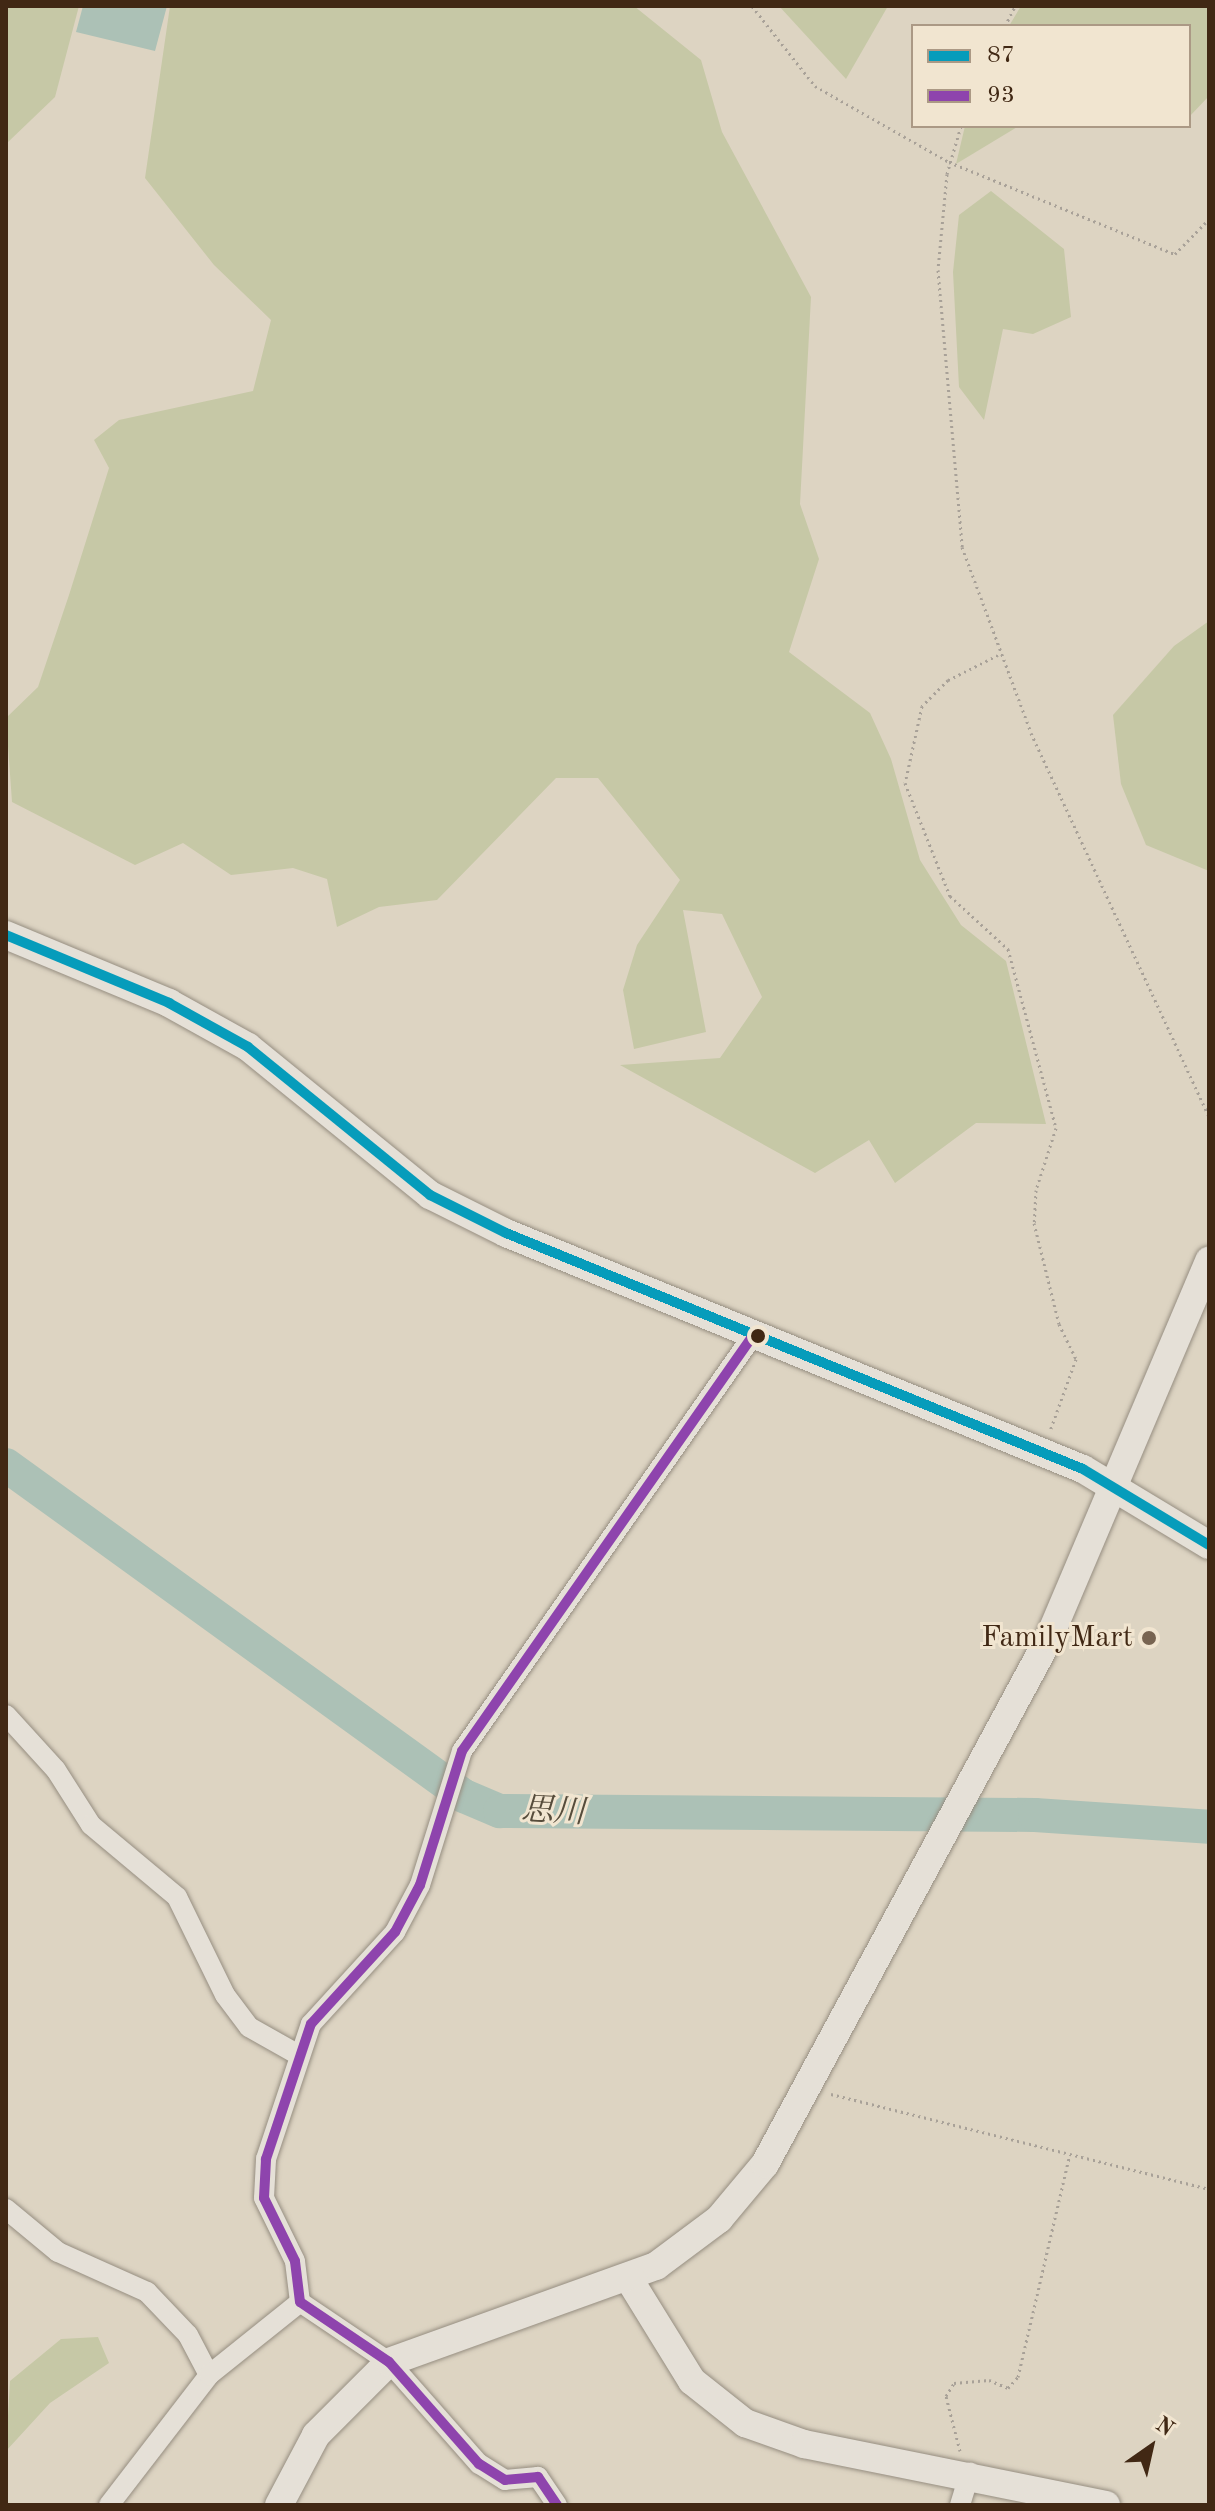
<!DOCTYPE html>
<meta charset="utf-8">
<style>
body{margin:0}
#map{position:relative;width:1215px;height:2511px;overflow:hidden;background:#ddd4c2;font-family:"Old Standard TT","Noto Serif JP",serif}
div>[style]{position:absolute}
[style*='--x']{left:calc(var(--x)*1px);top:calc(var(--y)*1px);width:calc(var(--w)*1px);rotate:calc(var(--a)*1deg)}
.green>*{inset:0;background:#c6c8a6}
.water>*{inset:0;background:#acc1b6}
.river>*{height:34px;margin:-17px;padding:0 17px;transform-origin:17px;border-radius:17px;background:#acc1b6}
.path>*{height:3px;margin-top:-1.5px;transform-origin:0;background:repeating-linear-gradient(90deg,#a8a198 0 2px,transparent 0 6px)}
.roads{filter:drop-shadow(0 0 2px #968e81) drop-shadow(0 0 2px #968e81)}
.street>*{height:20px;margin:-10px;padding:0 10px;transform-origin:10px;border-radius:10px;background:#e5e0d7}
.secondary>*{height:28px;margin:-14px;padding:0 14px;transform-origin:14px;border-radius:14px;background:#e5e0d7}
.bus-1>*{height:10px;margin:-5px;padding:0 5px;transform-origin:5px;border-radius:5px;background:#069cbb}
.bus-2>*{height:10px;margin:-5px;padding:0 5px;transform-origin:5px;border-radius:5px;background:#8e44ad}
.dots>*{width:22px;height:22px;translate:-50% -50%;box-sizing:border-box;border:4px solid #f1e5d0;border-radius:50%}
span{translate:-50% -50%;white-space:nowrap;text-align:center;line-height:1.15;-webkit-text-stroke:6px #f1e5d0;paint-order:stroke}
.poi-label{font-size:30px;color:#412814}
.right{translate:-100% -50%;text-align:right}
.water-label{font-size:32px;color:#564c3b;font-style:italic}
.frame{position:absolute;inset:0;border:8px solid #412814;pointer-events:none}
.legend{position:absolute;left:911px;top:24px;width:280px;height:104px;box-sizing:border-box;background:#f1e5d0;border:2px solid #ab9985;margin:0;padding:10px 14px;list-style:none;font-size:24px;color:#412814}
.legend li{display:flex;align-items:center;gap:16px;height:40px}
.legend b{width:40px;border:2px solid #ab9985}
.north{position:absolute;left:1111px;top:2407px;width:80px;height:80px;-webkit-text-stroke:6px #f1e5d0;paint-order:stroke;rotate:34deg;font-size:22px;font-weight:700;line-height:32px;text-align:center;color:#412814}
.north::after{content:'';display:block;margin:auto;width:28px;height:36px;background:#412814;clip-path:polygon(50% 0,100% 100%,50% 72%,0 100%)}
</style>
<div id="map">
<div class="green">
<i style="clip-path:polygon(6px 6px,79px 6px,55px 97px,6px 144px)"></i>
<i style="clip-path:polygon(170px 6px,634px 6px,701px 60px,722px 132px,811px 297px,800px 504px,819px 559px,789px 652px,870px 713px,891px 759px,920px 860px,961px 925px,1006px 961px,1046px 1124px,976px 1123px,895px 1183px,869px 1140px,815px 1173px,620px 1065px,720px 1058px,762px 997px,722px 914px,683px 910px,706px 1032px,634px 1049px,623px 990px,637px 945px,680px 880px,598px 778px,556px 778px,437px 900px,379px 907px,337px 927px,327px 879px,293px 868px,231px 875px,183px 843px,135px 865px,12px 802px,6px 718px,38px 687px,69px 595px,109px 468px,94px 440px,119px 420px,253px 391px,271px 320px,214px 265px,145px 178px)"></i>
<i style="clip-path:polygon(779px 6px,888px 6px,846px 79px)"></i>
<i style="clip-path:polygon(1021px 6px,1209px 6px,1209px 96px,1189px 117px,1189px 26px,1009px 26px)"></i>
<i style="clip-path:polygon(965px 126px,1019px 126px,956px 164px)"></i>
<i style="clip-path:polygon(991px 191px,1064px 249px,1071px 317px,1033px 334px,1003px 329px,984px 420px,959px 387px,953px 272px,959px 215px)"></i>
<i style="clip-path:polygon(1209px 621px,1209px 871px,1146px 845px,1121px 784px,1113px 715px,1174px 646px)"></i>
<i style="clip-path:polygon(98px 2337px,109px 2363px,50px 2403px,6px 2451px,10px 2381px,61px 2339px)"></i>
</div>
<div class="water">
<i style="clip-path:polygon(83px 6px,167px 6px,155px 51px,76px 32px)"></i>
</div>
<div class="river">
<i style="--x:6;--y:1465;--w:565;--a:35.86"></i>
<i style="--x:464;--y:1796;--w:39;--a:23"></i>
<i style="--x:500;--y:1811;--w:535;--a:0.43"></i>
<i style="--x:1035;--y:1815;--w:174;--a:3.9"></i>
</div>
<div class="path">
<i style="--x:752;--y:6;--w:102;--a:51.8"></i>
<i style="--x:815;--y:86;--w:154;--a:29.6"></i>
<i style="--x:949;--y:162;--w:244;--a:22.2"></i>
<i style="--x:1175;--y:254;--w:49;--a:-45.8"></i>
<i style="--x:1005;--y:26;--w:22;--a:-63"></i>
<i style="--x:961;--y:126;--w:50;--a:106.3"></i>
<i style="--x:947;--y:174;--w:96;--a:95.4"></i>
<i style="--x:938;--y:270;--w:278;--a:85"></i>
<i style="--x:962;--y:547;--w:198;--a:69.6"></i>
<i style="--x:1031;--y:733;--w:422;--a:65.1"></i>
<i style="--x:998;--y:655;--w:56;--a:153.4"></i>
<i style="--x:948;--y:680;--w:37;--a:135"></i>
<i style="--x:922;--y:706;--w:79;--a:102.4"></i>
<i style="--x:905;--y:783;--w:122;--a:68.3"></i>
<i style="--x:950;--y:896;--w:79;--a:42.4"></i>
<i style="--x:1008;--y:949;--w:185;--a:75"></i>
<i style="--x:1056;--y:1128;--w:65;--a:107.9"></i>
<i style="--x:1036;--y:1190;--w:33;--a:93"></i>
<i style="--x:1034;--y:1223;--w:104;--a:76.1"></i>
<i style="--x:1059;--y:1324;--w:39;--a:64"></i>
<i style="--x:1076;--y:1359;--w:77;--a:109.9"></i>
<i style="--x:831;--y:2094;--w:390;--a:14.1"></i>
<i style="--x:960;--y:2451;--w:57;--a:-104.3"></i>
<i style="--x:946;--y:2396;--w:15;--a:-58"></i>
<i style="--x:954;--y:2383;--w:35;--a:-5"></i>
<i style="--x:989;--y:2380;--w:21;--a:23"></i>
<i style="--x:1008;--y:2388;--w:15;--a:-48"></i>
<i style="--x:1018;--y:2377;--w:226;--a:-76.9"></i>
</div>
<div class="roads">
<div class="street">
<i style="--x:6;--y:1715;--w:74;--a:47.7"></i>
<i style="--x:56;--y:1770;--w:65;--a:57.5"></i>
<i style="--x:91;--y:1825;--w:112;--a:39.9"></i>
<i style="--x:177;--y:1897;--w:109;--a:63.9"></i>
<i style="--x:225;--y:1995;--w:40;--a:53"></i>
<i style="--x:249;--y:2027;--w:55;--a:29.4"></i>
<i style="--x:6;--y:2209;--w:67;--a:39.6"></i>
<i style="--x:58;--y:2252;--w:98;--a:24.2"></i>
<i style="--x:147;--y:2292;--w:59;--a:46.4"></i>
<i style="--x:188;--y:2335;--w:45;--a:62.3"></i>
<i style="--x:109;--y:2505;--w:164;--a:-52.4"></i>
<i style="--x:209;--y:2375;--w:117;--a:-38.7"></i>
<i style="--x:557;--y:2505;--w:34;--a:-124"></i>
<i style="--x:538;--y:2477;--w:33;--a:175"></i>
<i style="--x:505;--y:2480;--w:31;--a:-148"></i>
<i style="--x:479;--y:2464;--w:136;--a:-131.4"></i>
<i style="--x:389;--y:2362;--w:107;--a:-146"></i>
<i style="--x:300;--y:2302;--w:41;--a:-97"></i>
<i style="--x:295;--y:2261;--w:70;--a:-116.2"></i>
<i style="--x:264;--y:2198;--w:39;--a:-87"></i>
<i style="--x:266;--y:2159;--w:142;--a:-71.6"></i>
<i style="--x:311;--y:2024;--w:125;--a:-47.6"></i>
<i style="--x:395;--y:1932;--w:53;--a:-62"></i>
<i style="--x:420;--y:1885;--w:140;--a:-72.6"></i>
<i style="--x:462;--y:1751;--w:509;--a:-55"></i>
<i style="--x:960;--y:2505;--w:34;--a:-73"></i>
</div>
<div class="secondary">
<i style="--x:6;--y:935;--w:177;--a:22.6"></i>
<i style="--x:169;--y:1003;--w:90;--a:29.1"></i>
<i style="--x:248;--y:1047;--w:235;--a:39.1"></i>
<i style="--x:430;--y:1195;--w:85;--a:26.6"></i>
<i style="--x:506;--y:1233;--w:623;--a:22.25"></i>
<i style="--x:1083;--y:1469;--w:147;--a:31.1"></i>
<i style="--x:629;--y:2279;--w:120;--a:58.3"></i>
<i style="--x:692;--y:2381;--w:68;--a:38.4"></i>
<i style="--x:745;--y:2423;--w:63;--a:19.6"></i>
<i style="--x:804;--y:2444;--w:308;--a:11.4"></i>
<i style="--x:279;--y:2505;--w:79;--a:-62.1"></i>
<i style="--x:316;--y:2435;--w:103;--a:-45"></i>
<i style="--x:389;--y:2362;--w:284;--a:-19.8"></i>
<i style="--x:656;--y:2266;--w:79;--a:-36.7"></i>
<i style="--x:719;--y:2219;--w:72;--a:-50.1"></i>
<i style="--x:765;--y:2164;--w:598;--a:-61.63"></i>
<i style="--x:1049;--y:1638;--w:410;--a:-67"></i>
</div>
</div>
<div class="bus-1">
<i style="--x:6;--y:935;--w:177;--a:22.6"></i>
<i style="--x:169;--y:1003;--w:90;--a:29.1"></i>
<i style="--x:248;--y:1047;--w:235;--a:39.1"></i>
<i style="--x:430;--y:1195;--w:85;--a:26.6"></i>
<i style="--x:506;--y:1233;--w:623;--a:22.25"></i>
<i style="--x:1083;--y:1469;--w:147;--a:31.1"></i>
</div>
<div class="bus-2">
<i style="--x:557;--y:2505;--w:34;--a:-124"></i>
<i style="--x:538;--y:2477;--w:33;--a:175"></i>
<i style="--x:505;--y:2480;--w:31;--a:-148"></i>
<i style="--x:479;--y:2464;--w:136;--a:-131.4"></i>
<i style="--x:389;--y:2362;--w:107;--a:-146"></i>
<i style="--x:300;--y:2302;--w:41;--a:-97"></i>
<i style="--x:295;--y:2261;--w:70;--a:-116.2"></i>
<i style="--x:264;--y:2198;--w:39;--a:-87"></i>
<i style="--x:266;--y:2159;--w:142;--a:-71.6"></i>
<i style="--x:311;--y:2024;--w:125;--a:-47.6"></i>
<i style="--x:395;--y:1932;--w:53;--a:-62"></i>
<i style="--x:420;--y:1885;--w:140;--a:-72.6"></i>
<i style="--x:462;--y:1751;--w:509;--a:-55"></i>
</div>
<div class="dots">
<i style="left:758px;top:1336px;background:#412814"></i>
<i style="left:1149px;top:1638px;background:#786451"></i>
</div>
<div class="poi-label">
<span class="right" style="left:1133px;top:1638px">FamilyMart</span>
</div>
<div class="water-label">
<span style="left:553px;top:1813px;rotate:3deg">思川</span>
</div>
<div class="frame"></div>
<ul class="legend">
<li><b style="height:10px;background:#069cbb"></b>87</li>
<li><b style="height:10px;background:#8e44ad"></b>93</li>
</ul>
<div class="north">N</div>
</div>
